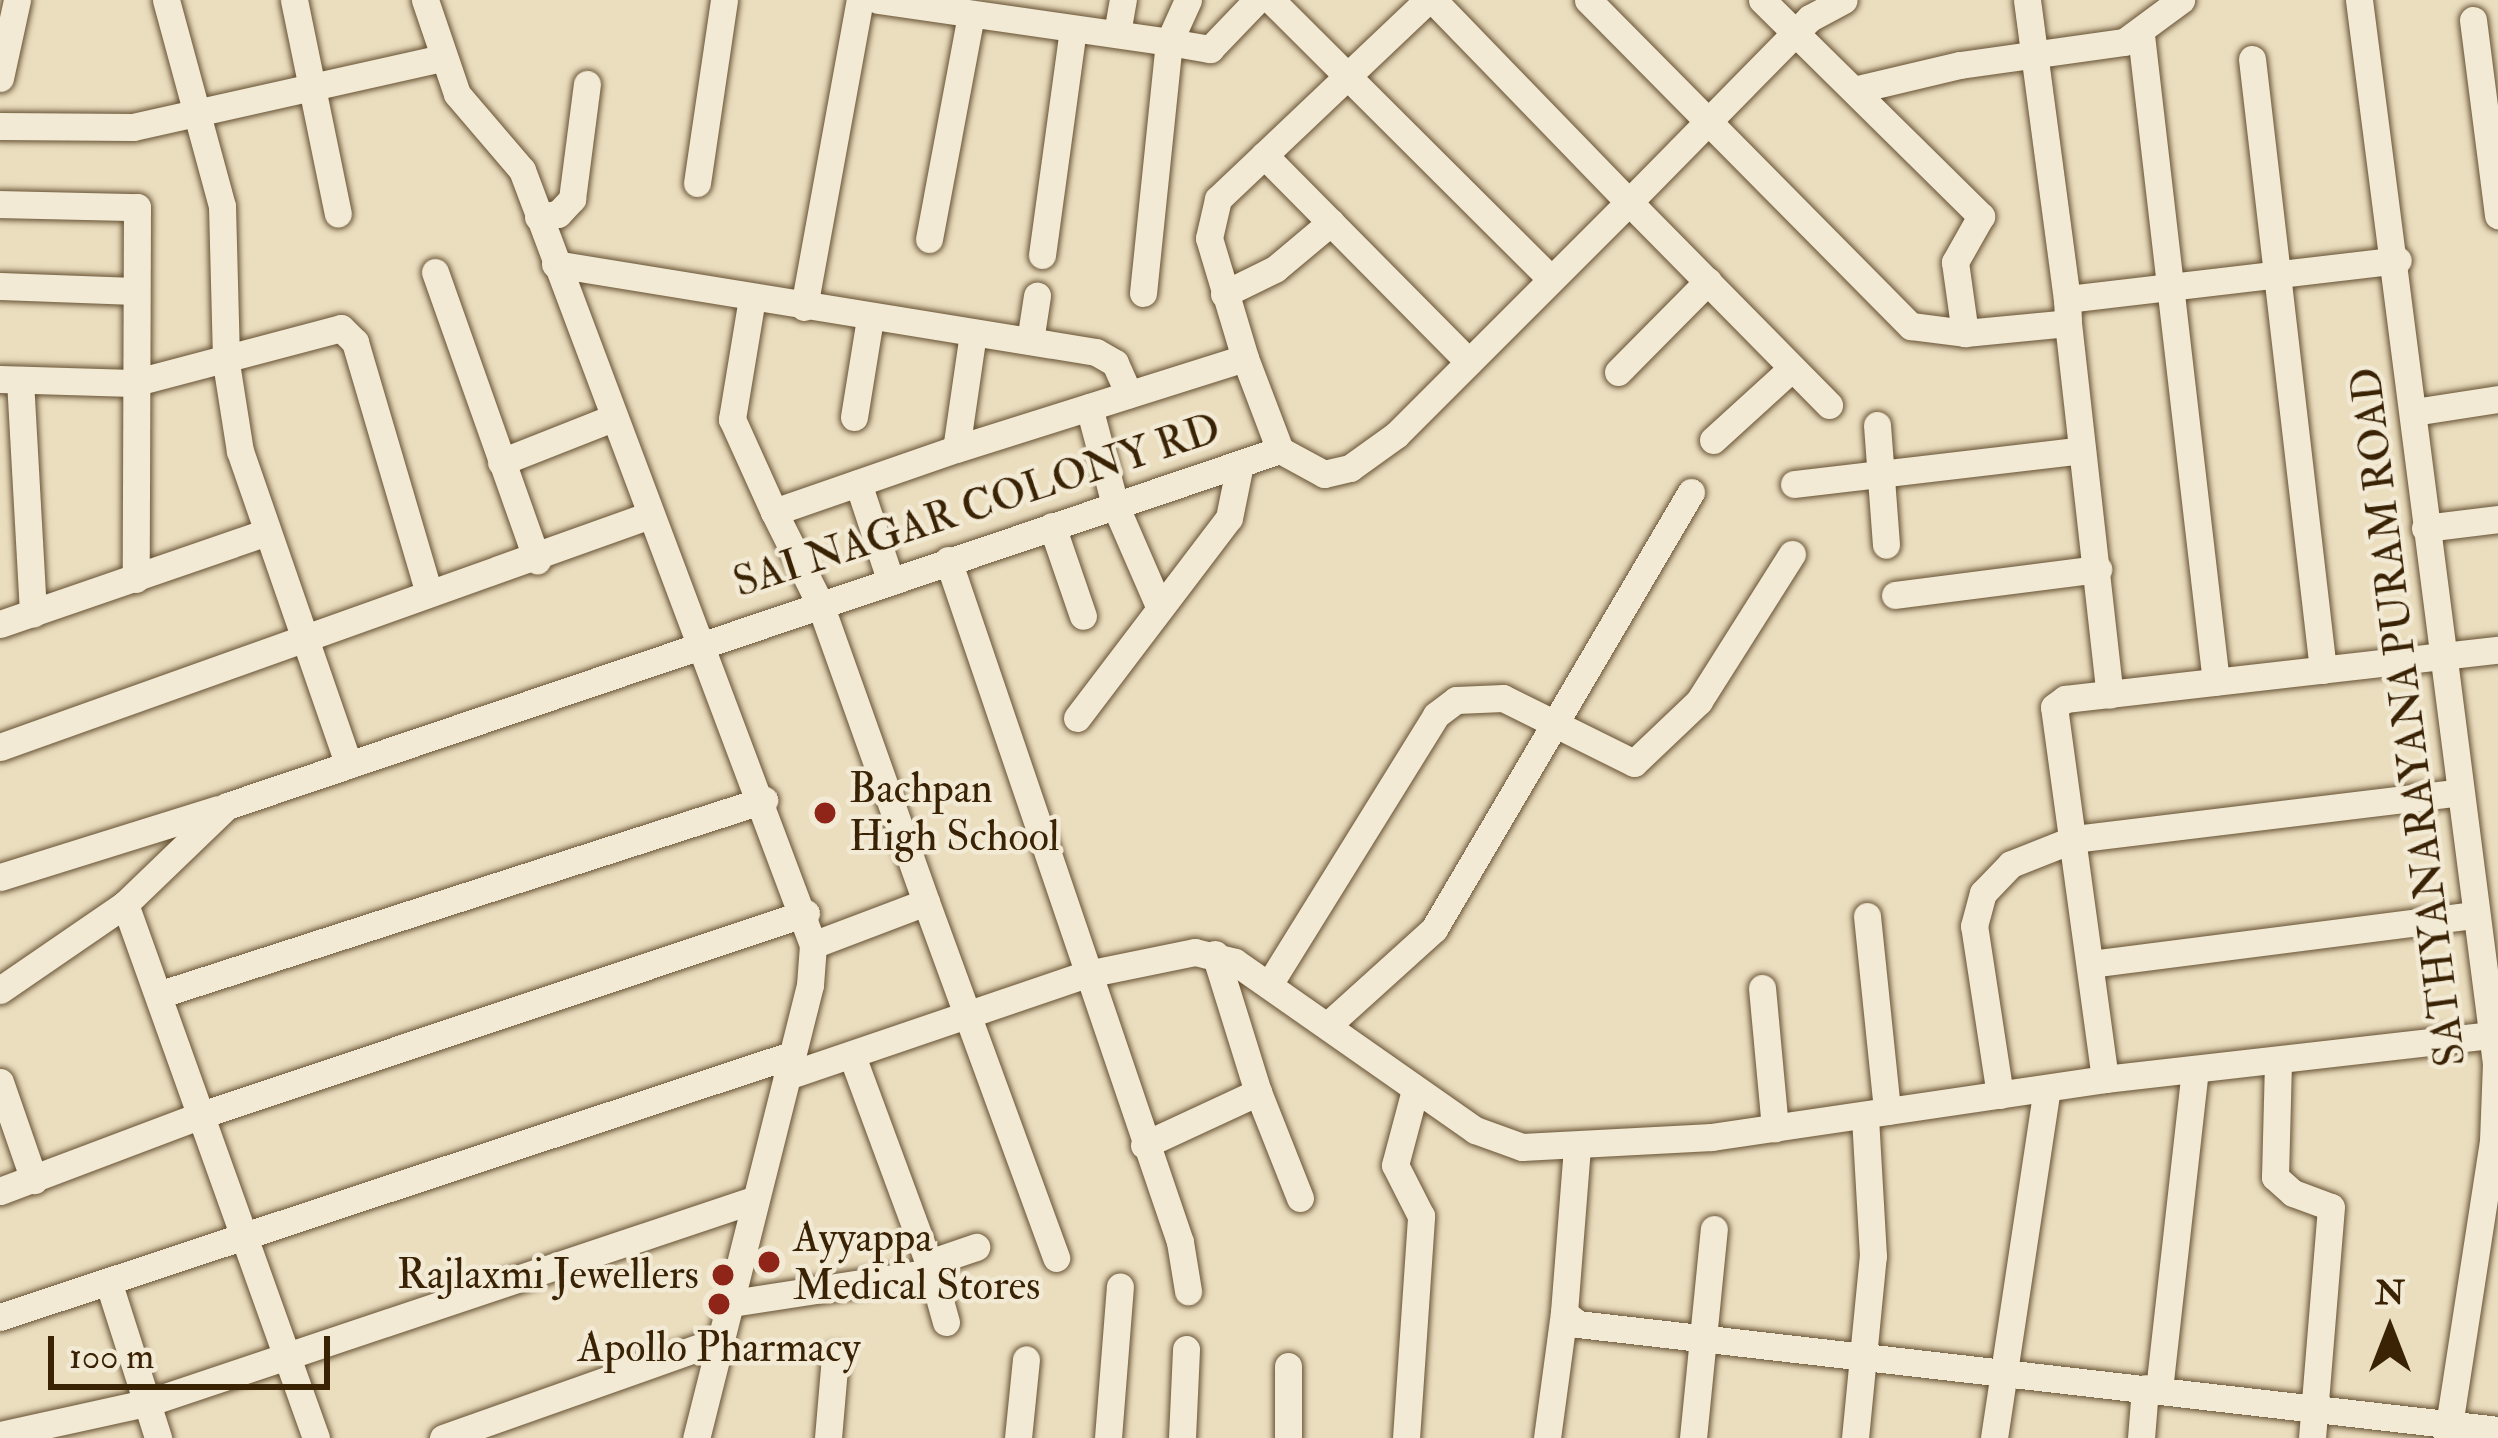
<!DOCTYPE html>
<style>
body{margin:0}
#map{position:relative;width:2498px;height:1438px;overflow:hidden;background:#ebdebf;font-family:"IM FELL Double Pica",serif}
div>[style]{position:absolute}
[style*='--x']{left:calc(var(--x)*1px);top:calc(var(--y)*1px);width:calc(var(--w)*1px);rotate:calc(var(--a)*1deg)}
.roads{filter:drop-shadow(0 0 3px #665133) drop-shadow(0 0 3px #665133)}
.minor>*{height:27px;margin:-13.5px;padding:0 13.5px;transform-origin:13.5px;border-radius:13.5px;background:#f2ead5}
.dots>*{width:33px;height:33px;translate:-50% -50%;box-sizing:border-box;border:6px solid #f2ead5;border-radius:50%}
span{translate:-50% -50%;white-space:nowrap;text-align:center;line-height:1.15;-webkit-text-stroke:9px #f2ead5;paint-order:stroke}
.street-label{font-size:42px;color:#3a2204}
.poi-label{font-size:42px;color:#3a2204}
.left{translate:0 -50%;text-align:left}
.right{translate:-100% -50%;text-align:right}
.north{position:absolute;left:2330px;top:1270px;width:120px;height:120px;-webkit-text-stroke:9px #f2ead5;paint-order:stroke;rotate:0deg;font-size:33px;font-weight:700;line-height:48px;text-align:center;color:#3a2204}
.north::after{content:'';display:block;margin:auto;width:42px;height:54px;background:#3a2204;clip-path:polygon(50% 0,100% 100%,50% 72%,0 100%)}
.scale{position:absolute;left:48px;top:1336px;width:282px;height:54px;box-sizing:border-box;border:6px solid #3a2204;border-top:0;padding-left:15px;font-size:36px;line-height:42px;white-space:nowrap;color:#3a2204;-webkit-text-stroke:9px #f2ead5;paint-order:stroke}
</style>
<div id="map">
<div class="roads">
<div class="minor">
<i style="--x:166;--y:0;--w:213;--a:74.8"></i>
<i style="--x:222;--y:206;--w:157;--a:88.5"></i>
<i style="--x:226;--y:363;--w:89;--a:81"></i>
<i style="--x:240;--y:451;--w:332;--a:70.9"></i>
<i style="--x:294;--y:0;--w:218;--a:78.4"></i>
<i style="--x:425;--y:0;--w:99;--a:71.2"></i>
<i style="--x:457;--y:94;--w:100;--a:49.5"></i>
<i style="--x:522;--y:170;--w:828;--a:69.42"></i>
<i style="--x:813;--y:945;--w:40;--a:94.3"></i>
<i style="--x:810;--y:985;--w:467;--a:104.1"></i>
<i style="--x:878;--y:0;--w:294;--a:8.2"></i>
<i style="--x:1169;--y:42;--w:46;--a:-65.7"></i>
<i style="--x:1271;--y:0;--w:391;--a:44.9"></i>
<i style="--x:1433;--y:0;--w:281;--a:45.9"></i>
<i style="--x:1629;--y:202;--w:258;--a:-45.5"></i>
<i style="--x:1810;--y:18;--w:38;--a:-28"></i>
<i style="--x:1588;--y:0;--w:459;--a:45.3"></i>
<i style="--x:1911;--y:326;--w:54;--a:7.4"></i>
<i style="--x:1965;--y:333;--w:103;--a:-5.5"></i>
<i style="--x:2068;--y:323;--w:24;--a:-92"></i>
<i style="--x:2067;--y:299;--w:333;--a:-6.7"></i>
<i style="--x:1762;--y:0;--w:308;--a:44.6"></i>
<i style="--x:1981;--y:216;--w:53;--a:119.5"></i>
<i style="--x:1955;--y:262;--w:72;--a:82"></i>
<i style="--x:2027;--y:0;--w:302;--a:82.4"></i>
<i style="--x:2359;--y:0;--w:1072;--a:82.66"></i>
<i style="--x:2496;--y:1063;--w:78;--a:92.2"></i>
<i style="--x:2493;--y:1141;--w:301;--a:98.8"></i>
<i style="--x:2473;--y:20;--w:197;--a:82.7"></i>
<i style="--x:1117;--y:33;--w:34;--a:-80"></i>
<i style="--x:2141;--y:35;--w:651;--a:83.39"></i>
<i style="--x:2252;--y:59;--w:615;--a:83.37"></i>
<i style="--x:0;--y:78;--w:80;--a:-77.7"></i>
<i style="--x:1854;--y:90;--w:109;--a:-13.3"></i>
<i style="--x:1960;--y:65;--w:166;--a:-8"></i>
<i style="--x:2124;--y:42;--w:71;--a:-36.4"></i>
<i style="--x:0;--y:126;--w:133;--a:0.4"></i>
<i style="--x:133;--y:127;--w:316;--a:-12.6"></i>
<i style="--x:1264;--y:155;--w:291;--a:45.3"></i>
<i style="--x:697;--y:183;--w:185;--a:-81.6"></i>
<i style="--x:0;--y:204;--w:137;--a:1.3"></i>
<i style="--x:137;--y:207;--w:372;--a:90.2"></i>
<i style="--x:538;--y:217;--w:20;--a:-9"></i>
<i style="--x:558;--y:214;--w:21;--a:-47"></i>
<i style="--x:572;--y:199;--w:116;--a:-82.6"></i>
<i style="--x:929;--y:239;--w:228;--a:-79.4"></i>
<i style="--x:1042;--y:255;--w:228;--a:-82.2"></i>
<i style="--x:555;--y:264;--w:548;--a:9.24"></i>
<i style="--x:1096;--y:352;--w:22;--a:30"></i>
<i style="--x:1115;--y:363;--w:34;--a:66"></i>
<i style="--x:435;--y:272;--w:306;--a:70.5"></i>
<i style="--x:0;--y:286;--w:135;--a:2.1"></i>
<i style="--x:1143;--y:293;--w:252;--a:-84.1"></i>
<i style="--x:1169;--y:42;--w:42;--a:9.7"></i>
<i style="--x:1210;--y:49;--w:68;--a:-46.2"></i>
<i style="--x:1224;--y:294;--w:57;--a:-26.1"></i>
<i style="--x:1275;--y:269;--w:73;--a:-40"></i>
<i style="--x:752;--y:298;--w:123;--a:99.4"></i>
<i style="--x:732;--y:419;--w:102;--a:65.7"></i>
<i style="--x:774;--y:512;--w:193;--a:-19.1"></i>
<i style="--x:804;--y:307;--w:312;--a:-79.7"></i>
<i style="--x:2068;--y:323;--w:374;--a:83.6"></i>
<i style="--x:973;--y:333;--w:117;--a:98.3"></i>
<i style="--x:956;--y:449;--w:303;--a:-17.5"></i>
<i style="--x:1245;--y:358;--w:125;--a:-106.7"></i>
<i style="--x:1209;--y:238;--w:40;--a:-77"></i>
<i style="--x:1218;--y:199;--w:289;--a:-43.5"></i>
<i style="--x:1030;--y:341;--w:46;--a:-81.2"></i>
<i style="--x:1245;--y:358;--w:98;--a:69.2"></i>
<i style="--x:1280;--y:450;--w:50;--a:28.6"></i>
<i style="--x:1324;--y:474;--w:27;--a:-13"></i>
<i style="--x:1350;--y:468;--w:57;--a:-35.7"></i>
<i style="--x:1396;--y:435;--w:330;--a:-45"></i>
<i style="--x:1629;--y:202;--w:285;--a:45.4"></i>
<i style="--x:1618;--y:372;--w:128;--a:-45.3"></i>
<i style="--x:0;--y:379;--w:133;--a:1.7"></i>
<i style="--x:133;--y:383;--w:215;--a:-14.8"></i>
<i style="--x:341;--y:328;--w:20;--a:45"></i>
<i style="--x:355;--y:342;--w:262;--a:73.6"></i>
<i style="--x:20;--y:380;--w:234;--a:86.8"></i>
<i style="--x:1089;--y:407;--w:101;--a:75.1"></i>
<i style="--x:1115;--y:505;--w:110;--a:66.5"></i>
<i style="--x:2414;--y:412;--w:85;--a:-8.8"></i>
<i style="--x:854;--y:417;--w:100;--a:-80.8"></i>
<i style="--x:1877;--y:425;--w:120;--a:85.7"></i>
<i style="--x:1713;--y:440;--w:105;--a:-42.3"></i>
<i style="--x:501;--y:462;--w:117;--a:-21.5"></i>
<i style="--x:858;--y:483;--w:101;--a:71.6"></i>
<i style="--x:1794;--y:484;--w:290;--a:-6.7"></i>
<i style="--x:774;--y:512;--w:103;--a:63.4"></i>
<i style="--x:820;--y:604;--w:316;--a:70.4"></i>
<i style="--x:926;--y:902;--w:121;--a:159.2"></i>
<i style="--x:1052;--y:526;--w:95;--a:71"></i>
<i style="--x:2425;--y:528;--w:74;--a:-7"></i>
<i style="--x:948;--y:560;--w:720;--a:71.21"></i>
<i style="--x:1180;--y:1242;--w:50;--a:80.7"></i>
<i style="--x:1895;--y:595;--w:205;--a:-7.3"></i>
<i style="--x:0;--y:624;--w:280;--a:-19"></i>
<i style="--x:1077;--y:718;--w:251;--a:-52.8"></i>
<i style="--x:1229;--y:518;--w:55;--a:-78.5"></i>
<i style="--x:0;--y:747;--w:690;--a:-19.64"></i>
<i style="--x:0;--y:877;--w:228;--a:-17.3"></i>
<i style="--x:926;--y:902;--w:379;--a:69.9"></i>
<i style="--x:125;--y:904;--w:567;--a:70.32"></i>
<i style="--x:1867;--y:916;--w:196;--a:84.1"></i>
<i style="--x:1215;--y:954;--w:145;--a:72.7"></i>
<i style="--x:2091;--y:964;--w:387;--a:-7.3"></i>
<i style="--x:1270;--y:983;--w:315;--a:-58.2"></i>
<i style="--x:1436;--y:715;--w:25;--a:-37"></i>
<i style="--x:1456;--y:700;--w:47;--a:-2.4"></i>
<i style="--x:1503;--y:698;--w:146;--a:26.4"></i>
<i style="--x:1634;--y:763;--w:90;--a:-43.6"></i>
<i style="--x:1699;--y:701;--w:174;--a:-57.7"></i>
<i style="--x:1762;--y:988;--w:141;--a:84.7"></i>
<i style="--x:0;--y:990;--w:152;--a:-34.5"></i>
<i style="--x:125;--y:904;--w:141;--a:-43.9"></i>
<i style="--x:227;--y:806;--w:1112;--a:-18.68"></i>
<i style="--x:158;--y:995;--w:637;--a:-17.84"></i>
<i style="--x:1329;--y:1024;--w:142;--a:-42.1"></i>
<i style="--x:1434;--y:929;--w:507;--a:-59.54"></i>
<i style="--x:2278;--y:1062;--w:115;--a:91.5"></i>
<i style="--x:2275;--y:1177;--w:24;--a:42"></i>
<i style="--x:2293;--y:1193;--w:40;--a:20.2"></i>
<i style="--x:2331;--y:1207;--w:232;--a:94.7"></i>
<i style="--x:787;--y:1076;--w:317;--a:-18.8"></i>
<i style="--x:1087;--y:974;--w:110;--a:-11.5"></i>
<i style="--x:1195;--y:952;--w:41;--a:14"></i>
<i style="--x:1235;--y:962;--w:293;--a:35"></i>
<i style="--x:1475;--y:1130;--w:50;--a:19.9"></i>
<i style="--x:1522;--y:1147;--w:190;--a:-3"></i>
<i style="--x:1712;--y:1137;--w:397;--a:-8.4"></i>
<i style="--x:2105;--y:1079;--w:396;--a:-6.5"></i>
<i style="--x:2105;--y:1079;--w:375;--a:-97.8"></i>
<i style="--x:2054;--y:707;--w:14;--a:-36"></i>
<i style="--x:2065;--y:699;--w:436;--a:-6.5"></i>
<i style="--x:0;--y:1082;--w:104;--a:70.9"></i>
<i style="--x:2000;--y:1095;--w:171;--a:-98.7"></i>
<i style="--x:1974;--y:926;--w:34;--a:-75"></i>
<i style="--x:1983;--y:893;--w:40;--a:-46"></i>
<i style="--x:2011;--y:864;--w:68;--a:-21.6"></i>
<i style="--x:2074;--y:839;--w:389;--a:-6.9"></i>
<i style="--x:1144;--y:1145;--w:126;--a:-24.9"></i>
<i style="--x:1258;--y:1092;--w:114;--a:68.4"></i>
<i style="--x:1577;--y:1147;--w:167;--a:94.5"></i>
<i style="--x:1564;--y:1313;--w:18;--a:38"></i>
<i style="--x:1578;--y:1324;--w:926;--a:6.57"></i>
<i style="--x:0;--y:1191;--w:212;--a:-20.7"></i>
<i style="--x:198;--y:1116;--w:641;--a:-18.46"></i>
<i style="--x:929;--y:1263;--w:50;--a:-18.8"></i>
<i style="--x:932;--y:1272;--w:52;--a:74.4"></i>
<i style="--x:109;--y:1284;--w:162;--a:72.3"></i>
<i style="--x:732;--y:1303;--w:202;--a:-8.8"></i>
<i style="--x:932;--y:1272;--w:230;--a:-110.3"></i>
<i style="--x:0;--y:1317;--w:833;--a:-18.33"></i>
<i style="--x:1288;--y:1366;--w:72;--a:90"></i>
<i style="--x:2159;--y:1390;--w:322;--a:-83.6"></i>
<i style="--x:0;--y:1435;--w:154;--a:-12.4"></i>
<i style="--x:150;--y:1402;--w:636;--a:-18.52"></i>
<i style="--x:443;--y:1438;--w:294;--a:-19.5"></i>
<i style="--x:828;--y:1438;--w:82;--a:-85.1"></i>
<i style="--x:1018;--y:1438;--w:79;--a:-84.2"></i>
<i style="--x:1108;--y:1438;--w:152;--a:-85.5"></i>
<i style="--x:1182;--y:1438;--w:89;--a:-87.4"></i>
<i style="--x:1406;--y:1438;--w:223;--a:-86.1"></i>
<i style="--x:1421;--y:1216;--w:57;--a:-117"></i>
<i style="--x:1395;--y:1165;--w:78;--a:-75.1"></i>
<i style="--x:1547;--y:1438;--w:126;--a:-82.3"></i>
<i style="--x:1693;--y:1438;--w:210;--a:-84.3"></i>
<i style="--x:1855;--y:1438;--w:183;--a:-84.4"></i>
<i style="--x:1873;--y:1256;--w:140;--a:-93.3"></i>
<i style="--x:1994;--y:1438;--w:353;--a:-81.4"></i>
<i style="--x:2141;--y:1438;--w:50;--a:-85.4"></i>
</div>
</div>
<div class="dots">
<i style="left:825px;top:813px;background:#8f2418"></i>
<i style="left:769px;top:1262px;background:#8f2418"></i>
<i style="left:723px;top:1275px;background:#8f2418"></i>
<i style="left:719px;top:1304px;background:#8f2418"></i>
</div>
<div class="street-label">
<span style="left:977px;top:506px;rotate:-18deg">SAI NAGAR COLONY RD</span>
<span style="left:2409px;top:717px;rotate:-97deg">SATHYANARAYANA PURAM ROAD</span>
</div>
<div class="poi-label">
<span class="left" style="left:849px;top:813px">Bachpan<br>High School</span>
<span class="left" style="left:793px;top:1262px">Ayyappa<br>Medical Stores</span>
<span class="right" style="left:699px;top:1275px">Rajlaxmi Jewellers</span>
<span style="left:719px;top:1348px">Apollo Pharmacy</span>
</div>
<div class="north">N</div>
<div class="scale">100 m</div>
</div>
